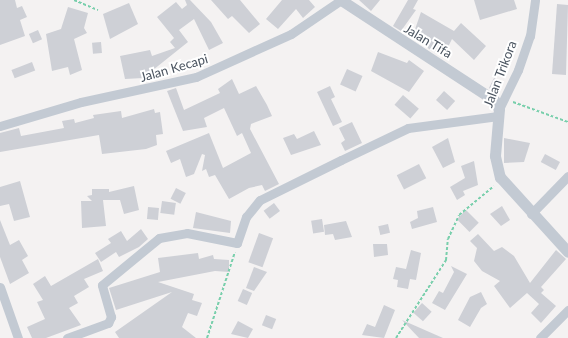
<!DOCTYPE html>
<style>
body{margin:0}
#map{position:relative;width:568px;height:338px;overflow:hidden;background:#f4f2f2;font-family:Lato,sans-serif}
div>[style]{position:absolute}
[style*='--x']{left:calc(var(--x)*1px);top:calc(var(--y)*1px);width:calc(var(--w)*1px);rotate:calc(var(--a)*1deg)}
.building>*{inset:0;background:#ced0d6;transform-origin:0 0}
.path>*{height:2px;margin-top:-1px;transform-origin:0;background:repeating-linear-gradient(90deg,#79cfac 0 3px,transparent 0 5px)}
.minor>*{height:9px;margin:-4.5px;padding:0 4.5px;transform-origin:4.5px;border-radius:4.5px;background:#c3cad3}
.tertiary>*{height:11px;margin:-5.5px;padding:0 5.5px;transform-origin:5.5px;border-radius:5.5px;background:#c3cad3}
span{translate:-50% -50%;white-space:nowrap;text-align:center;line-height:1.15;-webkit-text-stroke:4px #fff;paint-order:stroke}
.street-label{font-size:13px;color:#49535f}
</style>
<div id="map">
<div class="building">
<i style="clip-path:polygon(0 0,15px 0,17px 8px,22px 6px,27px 17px,20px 20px,25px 36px,0 45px)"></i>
<i style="clip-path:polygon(185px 0,190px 0,211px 22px,223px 43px,209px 50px,194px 19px,179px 30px,188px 42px,143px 78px,125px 79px,120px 56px,150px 50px,152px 56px,175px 48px,170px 42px,174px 38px,157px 17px,176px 2px,182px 9px,187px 5px)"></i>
<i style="clip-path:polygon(211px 0,240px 0,260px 24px,249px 33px,232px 16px,228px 19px)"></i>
<i style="clip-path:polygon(282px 0,309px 0,315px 7px,303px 18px,296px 9px,278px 29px,266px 19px)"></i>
<i style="clip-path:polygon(359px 0,380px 0,371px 11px)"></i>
<i style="clip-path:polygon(408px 0,418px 0,413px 9px,416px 10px,401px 31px,393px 26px)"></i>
<i style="clip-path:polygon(474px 0,514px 0,517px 9px,480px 20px)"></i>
<i style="clip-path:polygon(129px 3px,138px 24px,110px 39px,103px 14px)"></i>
<i style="clip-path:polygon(557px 4px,568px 5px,566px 75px,552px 74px)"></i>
<i style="clip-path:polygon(68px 7px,88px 13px,84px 28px,87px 33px,74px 39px,82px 70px,70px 75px,68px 67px,52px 71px,46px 34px,61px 29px)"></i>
<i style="clip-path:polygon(421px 12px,454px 31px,461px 23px,486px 46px,474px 60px,452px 39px,446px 51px,437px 54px,412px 38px)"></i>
<i style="left:38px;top:30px;width:10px;height:10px;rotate:66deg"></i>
<i style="left:101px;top:42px;width:11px;height:9px;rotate:85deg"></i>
<i style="clip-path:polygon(378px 52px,407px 63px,409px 60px,424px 71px,409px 92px,371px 71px)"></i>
<i style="left:32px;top:62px;width:9px;height:22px;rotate:69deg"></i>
<i style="left:347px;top:69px;width:17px;height:17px;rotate:24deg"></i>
<i style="clip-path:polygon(494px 78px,503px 83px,497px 94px,489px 88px)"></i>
<i style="clip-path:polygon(232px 79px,239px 94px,256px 86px,267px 105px,272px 116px,251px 124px,250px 129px,279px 184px,265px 191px,262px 185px,249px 188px,229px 199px,215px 175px,209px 177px,206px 169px,202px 171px,205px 155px,202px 154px,194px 174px,186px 177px,180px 159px,171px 163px,166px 151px,209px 133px,223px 168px,251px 153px,242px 133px,237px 136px,224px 108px,204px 118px,207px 127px,183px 131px,167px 91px,176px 88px,184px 110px,220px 93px,218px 89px)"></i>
<i style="clip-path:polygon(330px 86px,335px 97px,331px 99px,342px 122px,333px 126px,317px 92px)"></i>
<i style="left:444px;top:91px;width:15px;height:12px;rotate:42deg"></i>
<i style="left:403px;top:95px;width:21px;height:13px;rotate:41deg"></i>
<i style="clip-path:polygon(154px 109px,155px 113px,160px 112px,163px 134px,156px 135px,157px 145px,146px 149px,102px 154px,99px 135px,0 152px,0 133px,19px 128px,21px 136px,64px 128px,62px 121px,74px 119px,75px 123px,94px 118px,93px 115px,121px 111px,122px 118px)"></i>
<i style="clip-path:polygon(352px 122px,362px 143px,345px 151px,341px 143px,345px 140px,339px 128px)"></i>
<i style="clip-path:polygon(314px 131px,321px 145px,291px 155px,283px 138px,294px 134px,297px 139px)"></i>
<i style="clip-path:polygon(448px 138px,455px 162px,443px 168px,432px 147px)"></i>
<i style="clip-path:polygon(504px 138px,530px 143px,524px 162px,504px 163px)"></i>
<i style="left:545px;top:154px;width:17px;height:9px;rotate:28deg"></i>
<i style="clip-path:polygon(474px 161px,478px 185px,463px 191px,465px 195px,457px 200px,450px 187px,465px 178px,461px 166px)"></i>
<i style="left:419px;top:164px;width:16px;height:25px;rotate:63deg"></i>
<i style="clip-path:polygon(20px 181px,30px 217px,14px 221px,9px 204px,0 206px,0 187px)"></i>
<i style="clip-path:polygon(134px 186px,139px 210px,124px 214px,120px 200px,103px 200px,106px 226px,82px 228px,81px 201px,92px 201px,87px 196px,92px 195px,92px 189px,109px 189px,109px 192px)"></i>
<i style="left:176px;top:188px;width:11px;height:12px;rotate:27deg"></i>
<i style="left:162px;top:201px;width:14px;height:12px;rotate:8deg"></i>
<i style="left:274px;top:203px;width:10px;height:13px;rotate:53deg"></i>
<i style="clip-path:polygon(502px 206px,510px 220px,501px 226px,490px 214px)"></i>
<i style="left:148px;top:207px;width:11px;height:12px;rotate:5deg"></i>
<i style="clip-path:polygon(433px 207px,437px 222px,412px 229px,410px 222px,418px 218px,417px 211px)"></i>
<i style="left:466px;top:210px;width:18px;height:13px;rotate:45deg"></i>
<i style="clip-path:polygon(196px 212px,231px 221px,230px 233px,193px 228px)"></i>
<i style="left:322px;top:219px;width:13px;height:11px;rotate:81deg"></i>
<i style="clip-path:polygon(0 220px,10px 245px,19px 240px,28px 256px,22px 260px,29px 273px,10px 284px,0 257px)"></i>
<i style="clip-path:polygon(346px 221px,352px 237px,335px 240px,333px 234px,325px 235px,324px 225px)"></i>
<i style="left:388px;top:224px;width:9px;height:10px;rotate:77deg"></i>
<i style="clip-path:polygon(141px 229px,148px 239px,139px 247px,119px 257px,116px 252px,101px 262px,95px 253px,111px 243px,108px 239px,121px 231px,127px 241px)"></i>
<i style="left:259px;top:233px;width:15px;height:31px;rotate:20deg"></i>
<i style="clip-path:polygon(478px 234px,494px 251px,502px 247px,514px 256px,530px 283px,556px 250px,566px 259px,541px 287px,544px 290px,541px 293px,556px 306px,541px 323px,531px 313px,539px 304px,527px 293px,510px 308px,494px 286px,500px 281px,482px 271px,474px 261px,477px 248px,470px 241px)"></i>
<i style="clip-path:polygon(373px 244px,387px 244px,388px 255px,374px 257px)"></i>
<i style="clip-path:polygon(411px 250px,421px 253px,416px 280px,410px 279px,408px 289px,397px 287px,398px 280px,393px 279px,396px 267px,406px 269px)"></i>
<i style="clip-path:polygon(198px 253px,199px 259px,213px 255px,214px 259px,229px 260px,229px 272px,215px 271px,158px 282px,194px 294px,192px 300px,202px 303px,197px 316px,188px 313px,182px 327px,196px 338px,119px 338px,115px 332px,172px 292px,116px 310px,109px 288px,160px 272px,158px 258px)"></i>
<i style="clip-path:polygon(98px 259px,103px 271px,84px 279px,89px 287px,74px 296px,78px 303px,69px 308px,81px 325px,46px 338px,32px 338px,27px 327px,45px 319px,37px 302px,43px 300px,33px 284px,45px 276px,51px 286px)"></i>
<i style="clip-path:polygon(451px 266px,467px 274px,445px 310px,432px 303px,439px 291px,443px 293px,454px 272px)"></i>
<i style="clip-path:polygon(254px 267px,267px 272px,254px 291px,246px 288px)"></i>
<i style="left:243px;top:289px;width:10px;height:13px;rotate:24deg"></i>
<i style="clip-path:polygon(481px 292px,487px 304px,481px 308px,470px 327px,458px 320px,470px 297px)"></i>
<i style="left:422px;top:303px;width:13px;height:13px;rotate:42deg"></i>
<i style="clip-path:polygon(384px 305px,395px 310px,384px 338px,362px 335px,367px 324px,375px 327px)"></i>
<i style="left:266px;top:315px;width:11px;height:11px;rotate:22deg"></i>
<i style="clip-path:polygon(402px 320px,443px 338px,419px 338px)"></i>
<i style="clip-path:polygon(238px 321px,253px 329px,248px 338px,231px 334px)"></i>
</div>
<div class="path">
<i style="--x:74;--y:0;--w:26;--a:23"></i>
<i style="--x:513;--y:102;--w:59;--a:20"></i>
<i style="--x:207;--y:338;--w:90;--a:-72"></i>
<i style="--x:396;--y:338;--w:93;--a:-57.3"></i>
<i style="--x:446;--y:260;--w:21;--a:-85"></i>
<i style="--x:448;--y:239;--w:26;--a:-65"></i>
<i style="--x:459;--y:215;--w:45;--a:-39.6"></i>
</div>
<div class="minor">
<i style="--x:499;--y:109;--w:43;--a:-64"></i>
<i style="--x:518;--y:70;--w:36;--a:-71"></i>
<i style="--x:530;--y:36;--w:36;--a:-82"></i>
<i style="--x:0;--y:126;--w:84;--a:-16.5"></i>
<i style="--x:81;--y:102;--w:118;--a:-12.3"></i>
<i style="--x:196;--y:77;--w:104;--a:-24.4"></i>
<i style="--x:291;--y:34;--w:60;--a:-34.2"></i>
<i style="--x:531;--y:214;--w:53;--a:-45.8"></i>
<i style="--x:0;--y:287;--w:54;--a:70.6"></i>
<i style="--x:67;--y:338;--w:44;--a:-20.1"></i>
<i style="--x:108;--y:323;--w:7;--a:-63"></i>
<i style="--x:111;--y:317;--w:33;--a:-106"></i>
<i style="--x:102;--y:285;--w:74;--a:-39.5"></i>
<i style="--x:159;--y:238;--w:28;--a:-10"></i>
<i style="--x:187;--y:233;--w:51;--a:11.3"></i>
<i style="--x:237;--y:243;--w:28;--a:-71"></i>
<i style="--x:246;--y:217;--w:22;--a:-51"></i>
<i style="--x:260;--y:200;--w:90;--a:-26.3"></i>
<i style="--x:341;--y:160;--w:74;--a:-25.5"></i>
<i style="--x:408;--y:128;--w:91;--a:-7.6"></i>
<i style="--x:540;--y:338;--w:40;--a:-45"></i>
</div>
<div class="tertiary">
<i style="--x:341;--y:0;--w:183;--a:33.2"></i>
<i style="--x:494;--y:100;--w:10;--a:61"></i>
<i style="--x:499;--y:109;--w:47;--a:94.9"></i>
<i style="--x:495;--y:156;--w:22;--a:77"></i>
<i style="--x:500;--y:177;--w:101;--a:47.8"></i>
</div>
<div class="street-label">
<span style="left:428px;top:41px;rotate:31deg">Jalan Tifa</span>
<span style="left:174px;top:68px;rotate:-16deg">Jalan Kecapi</span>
<span style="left:500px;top:74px;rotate:-69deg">Jalan Trikora</span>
</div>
</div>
